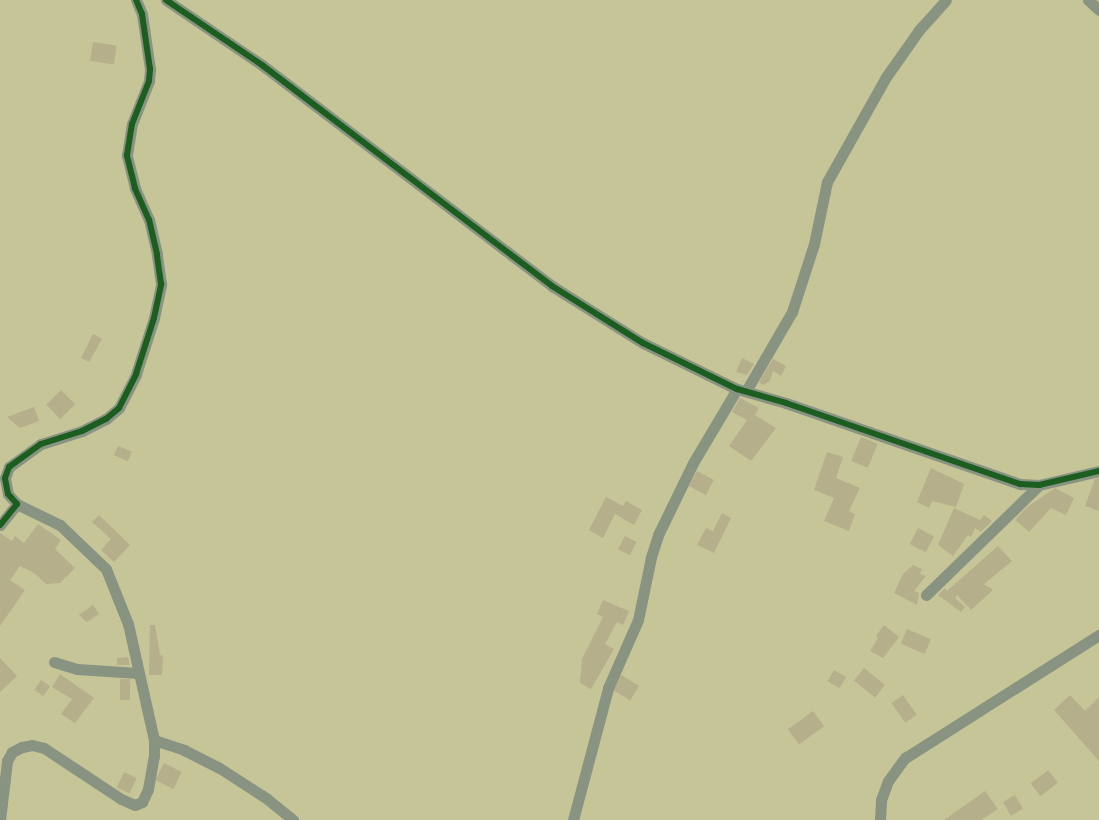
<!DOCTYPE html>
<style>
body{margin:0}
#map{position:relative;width:1099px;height:820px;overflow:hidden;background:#c6c597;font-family:"Sofia Sans Condensed",sans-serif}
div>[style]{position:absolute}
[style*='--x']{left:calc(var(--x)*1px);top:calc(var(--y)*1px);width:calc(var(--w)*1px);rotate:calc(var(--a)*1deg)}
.building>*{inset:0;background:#b6af8b;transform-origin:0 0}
.minor>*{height:11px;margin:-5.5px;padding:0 5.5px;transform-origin:5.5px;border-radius:5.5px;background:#899382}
.cycleway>*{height:6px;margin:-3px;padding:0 3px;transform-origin:3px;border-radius:3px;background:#1b5e20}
span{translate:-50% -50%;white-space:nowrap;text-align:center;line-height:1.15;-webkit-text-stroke:3px #dad783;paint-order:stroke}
</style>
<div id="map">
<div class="building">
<i style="left:93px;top:42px;width:24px;height:19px;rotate:9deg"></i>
<i style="clip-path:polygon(93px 334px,102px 339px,89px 362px,81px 358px)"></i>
<i style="clip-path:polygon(742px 358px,754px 364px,747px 375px,736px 372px)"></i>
<i style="clip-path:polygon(773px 359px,786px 366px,781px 376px,773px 371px,770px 381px,763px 385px,759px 382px)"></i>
<i style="left:61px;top:390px;width:20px;height:21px;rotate:45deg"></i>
<i style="clip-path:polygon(740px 398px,759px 408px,755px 415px,776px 428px,751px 461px,729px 446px,747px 420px,732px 412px)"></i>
<i style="clip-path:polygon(34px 407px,39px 421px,20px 428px,7px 417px)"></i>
<i style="left:861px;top:437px;width:18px;height:26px;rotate:22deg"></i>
<i style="left:118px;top:446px;width:15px;height:10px;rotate:23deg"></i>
<i style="clip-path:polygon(827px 452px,843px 457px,836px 478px,860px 488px,849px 511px,855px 514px,849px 531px,824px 521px,834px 498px,814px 490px)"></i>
<i style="clip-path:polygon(931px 468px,964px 484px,956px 507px,932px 501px,929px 508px,917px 502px)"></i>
<i style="left:697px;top:471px;width:19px;height:17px;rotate:28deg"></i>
<i style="clip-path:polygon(1099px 478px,1099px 511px,1085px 506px,1095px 479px)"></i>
<i style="clip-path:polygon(1055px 488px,1074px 498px,1066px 515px,1051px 508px,1029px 532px,1015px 520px,1027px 507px)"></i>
<i style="clip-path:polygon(606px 497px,623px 506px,626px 501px,642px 510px,634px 525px,615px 514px,603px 538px,589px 530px)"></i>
<i style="clip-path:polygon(954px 508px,980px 520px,984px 515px,992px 521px,981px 532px,975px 528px,971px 537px,968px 535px,953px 556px,938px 545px)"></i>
<i style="clip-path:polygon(722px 513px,731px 518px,714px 553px,697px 545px,706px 528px,713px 531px)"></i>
<i style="clip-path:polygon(99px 515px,130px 545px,114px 562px,101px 550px,111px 539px,92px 522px)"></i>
<i style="clip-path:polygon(38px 524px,61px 540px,55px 549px,75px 568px,60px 583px,46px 584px,34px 573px,20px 566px,10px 580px,25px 590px,0 626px,0 533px,12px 541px,15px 536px,24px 543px)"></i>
<i style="left:918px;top:528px;width:18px;height:18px;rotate:27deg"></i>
<i style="left:625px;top:536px;width:13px;height:15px;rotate:27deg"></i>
<i style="clip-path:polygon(998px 546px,1012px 561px,984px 584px,993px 590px,971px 610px,957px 595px,955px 598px,965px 607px,961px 612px,938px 595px,945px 588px,947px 591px)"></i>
<i style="clip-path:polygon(913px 565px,922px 569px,920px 574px,926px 576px,914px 591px,919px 593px,917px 605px,894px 593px,903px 574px)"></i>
<i style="clip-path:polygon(603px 600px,629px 611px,623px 625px,617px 622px,605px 644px,614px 649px,591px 689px,580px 683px,582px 659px,603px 617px,597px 614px)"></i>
<i style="clip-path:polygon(93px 605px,99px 614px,87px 622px,79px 615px)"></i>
<i style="clip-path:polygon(150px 625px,155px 625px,160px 655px,163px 656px,162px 675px,149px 675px)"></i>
<i style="clip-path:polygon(884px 625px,899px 637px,883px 658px,870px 651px,878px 638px,876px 636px)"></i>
<i style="left:907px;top:629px;width:26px;height:16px;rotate:23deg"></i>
<i style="clip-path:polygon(128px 657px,130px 665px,117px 665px,117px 658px)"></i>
<i style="clip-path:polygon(0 658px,17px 676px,0 692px)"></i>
<i style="left:864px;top:668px;width:27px;height:16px;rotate:39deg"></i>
<i style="left:834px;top:670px;width:14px;height:13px;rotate:30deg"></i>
<i style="clip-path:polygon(60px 674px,94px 698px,75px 723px,61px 714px,72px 699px,52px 687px)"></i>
<i style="left:621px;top:675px;width:21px;height:17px;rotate:31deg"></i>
<i style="left:120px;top:679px;width:10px;height:21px"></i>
<i style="left:41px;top:680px;width:11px;height:12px;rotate:34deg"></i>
<i style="left:903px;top:695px;width:24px;height:14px;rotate:55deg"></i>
<i style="clip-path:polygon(1070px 695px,1085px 711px,1099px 697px,1099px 761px,1054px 710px)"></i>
<i style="left:813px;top:711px;width:19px;height:31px;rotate:54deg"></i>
<i style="left:164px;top:763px;width:20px;height:19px;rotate:27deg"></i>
<i style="left:1048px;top:770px;width:16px;height:22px;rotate:52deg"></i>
<i style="left:124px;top:772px;width:14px;height:17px;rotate:25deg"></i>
<i style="clip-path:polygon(985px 791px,998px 809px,981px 820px,944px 820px)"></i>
<i style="left:1015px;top:795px;width:16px;height:14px;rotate:60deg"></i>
</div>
<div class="minor">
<i style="--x:166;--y:0;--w:116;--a:34.1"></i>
<i style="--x:262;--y:65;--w:365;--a:37.3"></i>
<i style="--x:552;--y:286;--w:107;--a:32.1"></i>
<i style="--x:643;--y:343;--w:105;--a:26.1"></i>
<i style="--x:737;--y:389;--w:51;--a:15.9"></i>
<i style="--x:786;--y:403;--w:248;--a:19.1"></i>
<i style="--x:1020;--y:484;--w:19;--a:3"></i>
<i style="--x:1039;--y:485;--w:62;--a:-13.1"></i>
<i style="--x:1088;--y:0;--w:15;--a:42"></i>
<i style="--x:746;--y:391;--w:91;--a:-59.8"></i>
<i style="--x:792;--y:312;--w:71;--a:-72.1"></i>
<i style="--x:814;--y:244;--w:63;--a:-78.2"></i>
<i style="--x:827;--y:182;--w:120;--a:-60.7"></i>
<i style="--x:886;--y:77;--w:57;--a:-54.9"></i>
<i style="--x:919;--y:30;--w:40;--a:-48"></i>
<i style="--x:0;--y:525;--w:27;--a:-51"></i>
<i style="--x:17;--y:504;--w:13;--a:-132"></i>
<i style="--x:8;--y:494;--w:16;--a:-101"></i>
<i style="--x:5;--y:478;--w:12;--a:-70"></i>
<i style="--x:9;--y:467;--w:39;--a:-36"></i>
<i style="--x:41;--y:444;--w:43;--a:-17.6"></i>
<i style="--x:82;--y:431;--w:27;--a:-27"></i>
<i style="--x:106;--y:419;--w:17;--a:-40"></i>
<i style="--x:119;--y:408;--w:38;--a:-63"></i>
<i style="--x:136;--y:374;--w:59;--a:-72.2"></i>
<i style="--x:154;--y:318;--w:35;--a:-78"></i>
<i style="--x:161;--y:284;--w:30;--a:-98"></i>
<i style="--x:157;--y:254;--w:35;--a:-103"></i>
<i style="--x:149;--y:220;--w:35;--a:-114"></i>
<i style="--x:135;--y:188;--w:34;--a:-104"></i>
<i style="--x:127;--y:155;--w:31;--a:-81"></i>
<i style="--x:132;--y:124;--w:46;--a:-68.4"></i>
<i style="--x:149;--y:81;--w:12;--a:-85"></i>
<i style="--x:150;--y:69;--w:56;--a:-98.3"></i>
<i style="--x:142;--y:14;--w:15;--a:-113"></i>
<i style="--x:926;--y:595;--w:158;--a:-44.2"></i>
<i style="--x:54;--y:662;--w:24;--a:17"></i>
<i style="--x:77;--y:669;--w:61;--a:3.8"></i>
<i style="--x:154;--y:740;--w:32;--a:18"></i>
<i style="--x:184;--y:750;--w:38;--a:27"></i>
<i style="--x:218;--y:767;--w:57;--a:32.9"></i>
<i style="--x:266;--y:798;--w:35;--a:39"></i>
<i style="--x:0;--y:820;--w:59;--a:-83.2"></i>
<i style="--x:7;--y:761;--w:10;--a:-61"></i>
<i style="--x:12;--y:752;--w:11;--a:-27"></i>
<i style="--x:22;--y:747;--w:10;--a:-11"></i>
<i style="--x:32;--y:745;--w:12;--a:14"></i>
<i style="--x:44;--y:748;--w:92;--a:33.5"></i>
<i style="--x:121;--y:799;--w:15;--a:23"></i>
<i style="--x:135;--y:805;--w:8;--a:-23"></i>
<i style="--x:142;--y:802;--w:14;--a:-65"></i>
<i style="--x:148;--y:789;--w:34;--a:-80"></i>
<i style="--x:154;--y:756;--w:16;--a:-90"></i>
<i style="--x:154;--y:740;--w:119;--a:-102.6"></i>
<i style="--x:128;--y:624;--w:59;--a:-111.8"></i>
<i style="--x:106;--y:569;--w:64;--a:-136.3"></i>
<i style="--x:60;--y:525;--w:48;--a:-154"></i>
<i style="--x:573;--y:820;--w:137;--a:-75.1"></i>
<i style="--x:608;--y:688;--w:74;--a:-66.2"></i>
<i style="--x:638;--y:620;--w:64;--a:-78.3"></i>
<i style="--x:651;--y:557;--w:23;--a:-72"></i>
<i style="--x:658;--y:535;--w:80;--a:-64.1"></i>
<i style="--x:693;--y:463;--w:86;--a:-59.3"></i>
<i style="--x:880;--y:820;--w:20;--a:-87"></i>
<i style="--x:881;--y:800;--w:20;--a:-70"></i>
<i style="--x:888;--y:781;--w:29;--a:-54"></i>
<i style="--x:905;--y:758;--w:230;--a:-32.4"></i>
</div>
<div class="cycleway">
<i style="--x:166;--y:0;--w:116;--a:34.1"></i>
<i style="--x:262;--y:65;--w:365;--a:37.3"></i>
<i style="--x:552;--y:286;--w:107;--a:32.1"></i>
<i style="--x:643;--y:343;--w:105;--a:26.1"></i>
<i style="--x:737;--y:389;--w:51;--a:15.9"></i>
<i style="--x:786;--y:403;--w:248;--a:19.1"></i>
<i style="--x:1020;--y:484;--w:19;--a:3"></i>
<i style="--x:1039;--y:485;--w:62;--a:-13.1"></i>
<i style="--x:0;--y:525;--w:27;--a:-51"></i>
<i style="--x:17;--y:504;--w:13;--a:-132"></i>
<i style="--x:8;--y:494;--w:16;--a:-101"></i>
<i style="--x:5;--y:478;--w:12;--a:-70"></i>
<i style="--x:9;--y:467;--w:39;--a:-36"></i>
<i style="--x:41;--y:444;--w:43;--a:-17.6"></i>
<i style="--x:82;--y:431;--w:27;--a:-27"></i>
<i style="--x:106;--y:419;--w:17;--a:-40"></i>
<i style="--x:119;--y:408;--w:38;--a:-63"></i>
<i style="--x:136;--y:374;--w:59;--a:-72.2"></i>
<i style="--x:154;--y:318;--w:35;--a:-78"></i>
<i style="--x:161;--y:284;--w:30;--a:-98"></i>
<i style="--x:157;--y:254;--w:35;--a:-103"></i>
<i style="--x:149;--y:220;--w:35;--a:-114"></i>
<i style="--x:135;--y:188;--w:34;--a:-104"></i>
<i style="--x:127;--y:155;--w:31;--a:-81"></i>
<i style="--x:132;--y:124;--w:46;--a:-68.4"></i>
<i style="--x:149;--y:81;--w:12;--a:-85"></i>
<i style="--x:150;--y:69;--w:56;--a:-98.3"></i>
<i style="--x:142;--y:14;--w:15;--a:-113"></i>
</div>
</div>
